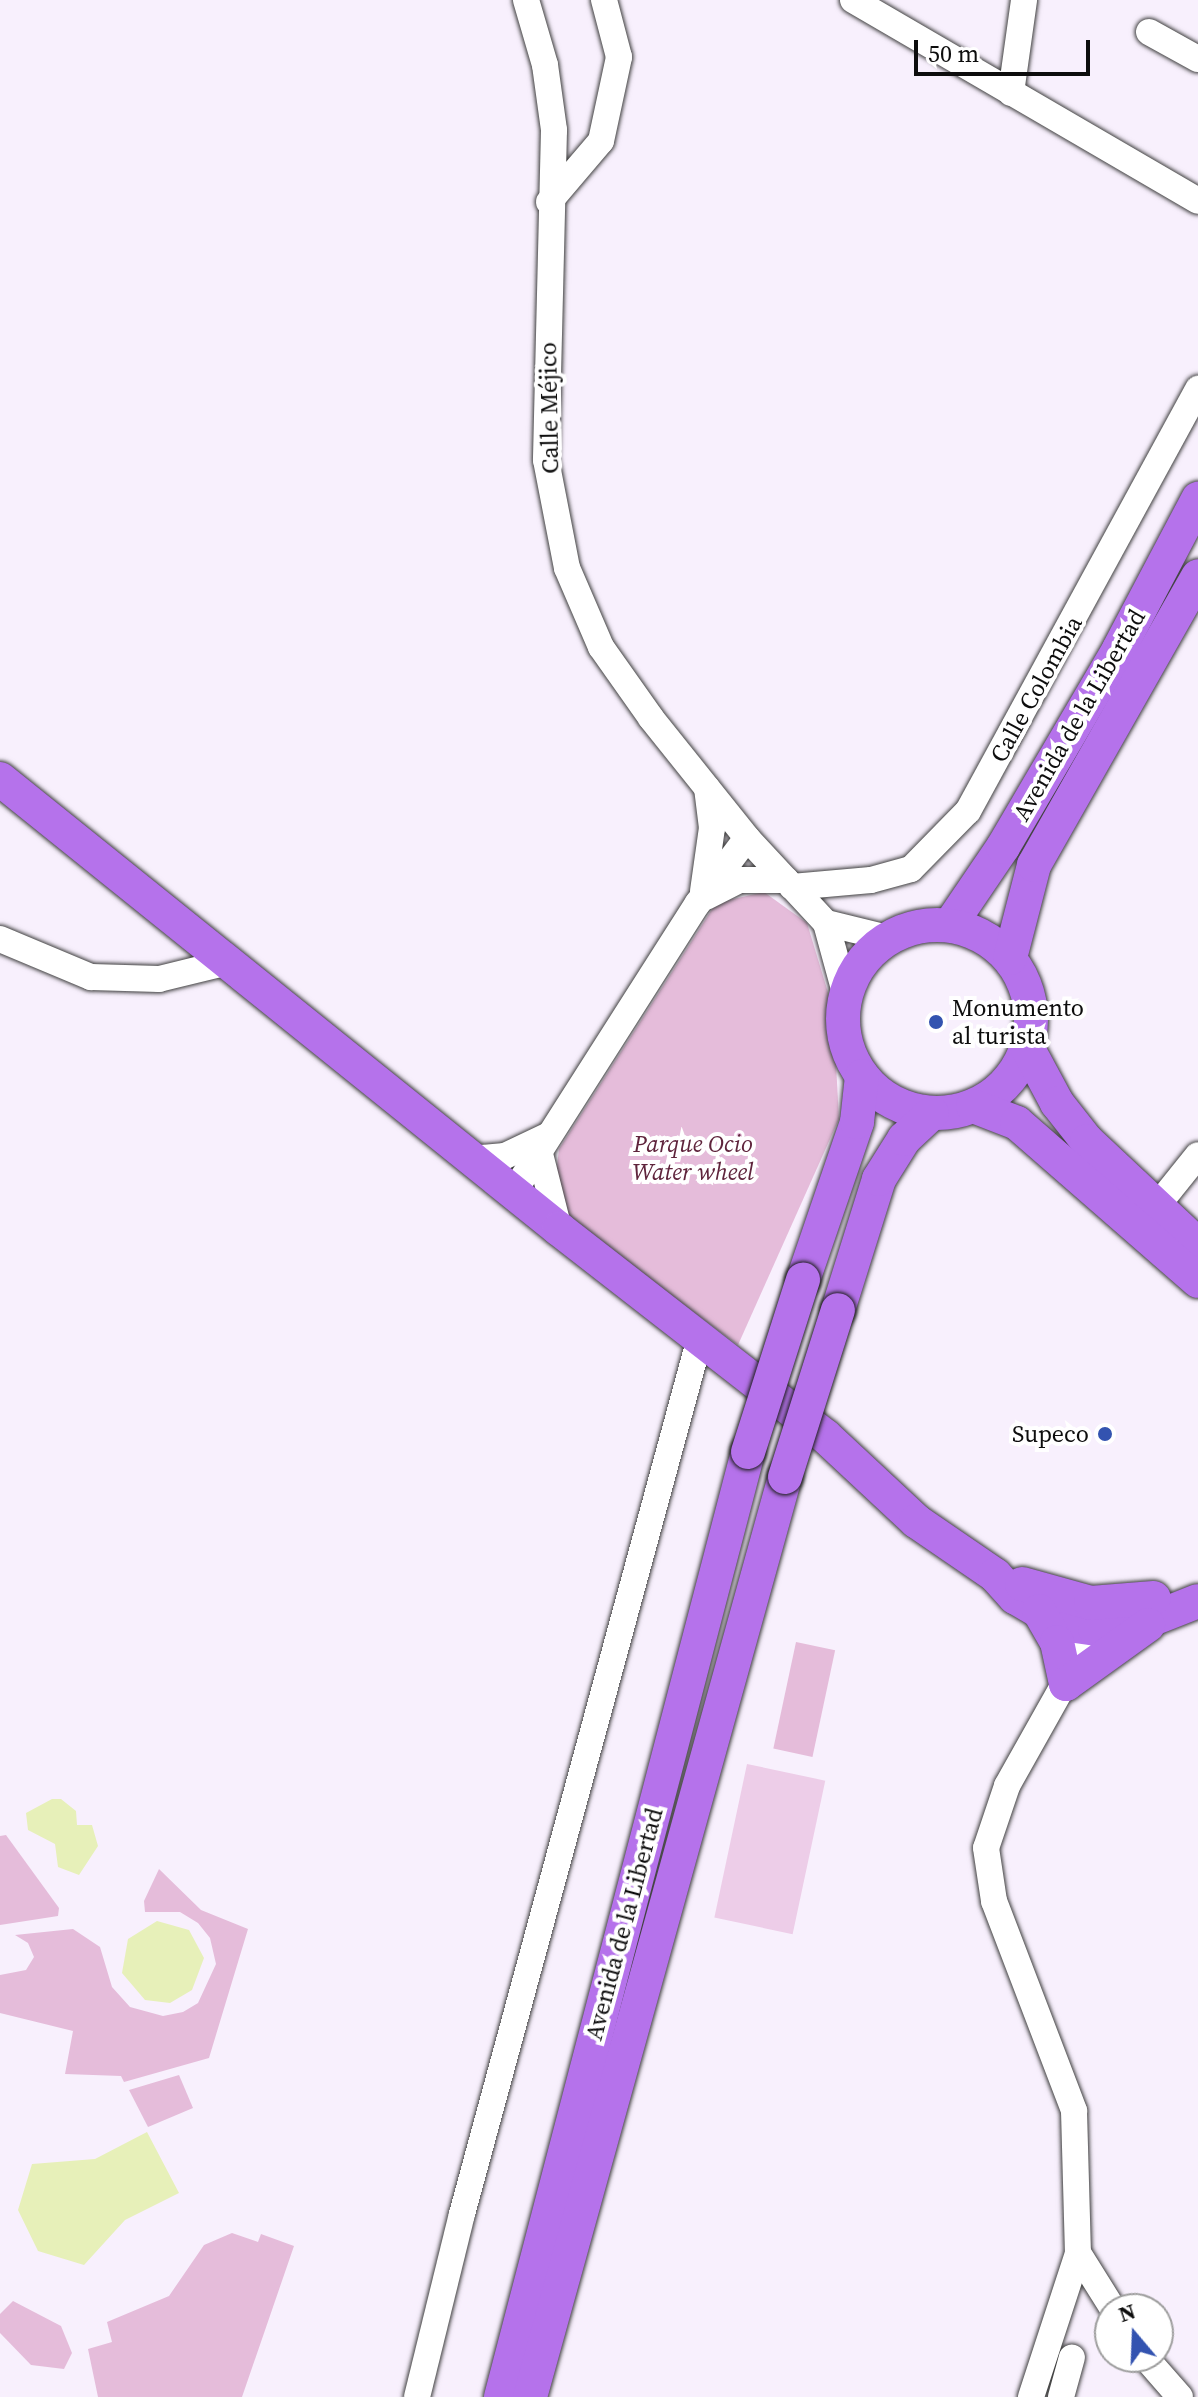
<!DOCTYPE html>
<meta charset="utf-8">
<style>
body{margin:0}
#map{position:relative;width:1198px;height:2397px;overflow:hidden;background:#f8f0fd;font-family:"Source Serif 4",serif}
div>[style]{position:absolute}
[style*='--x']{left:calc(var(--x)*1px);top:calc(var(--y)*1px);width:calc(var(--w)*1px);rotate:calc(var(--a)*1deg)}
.green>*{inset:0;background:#e5bcda;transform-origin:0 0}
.pitch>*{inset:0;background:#edcde8;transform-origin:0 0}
.water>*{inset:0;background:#e7f0b9}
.roads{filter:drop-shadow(0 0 2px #404040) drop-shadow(0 0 2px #404040)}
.minor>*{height:26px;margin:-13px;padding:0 13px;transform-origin:13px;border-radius:13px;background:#fff}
.major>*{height:34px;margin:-17px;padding:0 17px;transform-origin:17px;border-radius:17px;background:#b572eb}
.major>.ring{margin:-17px;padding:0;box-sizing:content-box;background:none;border:34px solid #b572eb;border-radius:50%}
.bridges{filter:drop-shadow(0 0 2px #1e1e1e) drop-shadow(0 0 2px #1e1e1e)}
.major-bridge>*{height:34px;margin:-17px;padding:0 17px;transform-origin:17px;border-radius:17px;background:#b572eb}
.dots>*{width:22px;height:22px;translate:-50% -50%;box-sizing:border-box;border:4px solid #fff;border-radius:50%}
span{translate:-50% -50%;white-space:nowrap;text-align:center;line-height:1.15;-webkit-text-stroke:8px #fff;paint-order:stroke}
.street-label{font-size:24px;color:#0d0d0d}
.poi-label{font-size:24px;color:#0d0d0d}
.left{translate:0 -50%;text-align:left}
.right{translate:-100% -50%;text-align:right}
.park-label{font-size:24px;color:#5f243c;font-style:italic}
.north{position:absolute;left:1094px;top:2293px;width:80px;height:80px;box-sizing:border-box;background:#fff;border:2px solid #9e9e9e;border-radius:50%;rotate:341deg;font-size:22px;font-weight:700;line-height:32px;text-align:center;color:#0d0d0d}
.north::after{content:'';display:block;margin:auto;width:28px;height:36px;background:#3353b0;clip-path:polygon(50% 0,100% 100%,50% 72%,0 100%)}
.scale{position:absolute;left:914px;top:40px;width:176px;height:36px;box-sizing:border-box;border:4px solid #0d0d0d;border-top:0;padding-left:10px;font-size:24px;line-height:28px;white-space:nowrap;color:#0d0d0d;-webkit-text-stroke:6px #fff;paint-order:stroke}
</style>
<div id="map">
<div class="green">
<i style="clip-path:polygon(764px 892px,807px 923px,833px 1009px,839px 1119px,738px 1345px,572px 1222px,554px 1193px,559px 1149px,716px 903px)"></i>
<i style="left:796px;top:1642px;width:40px;height:109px;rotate:12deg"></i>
<i style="clip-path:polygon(6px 1835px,59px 1908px,58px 1916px,0 1925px,0 1836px)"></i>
<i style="clip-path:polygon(159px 1869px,201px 1910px,248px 1929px,209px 2058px,124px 2082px,121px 2076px,65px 2074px,73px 2031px,0 2013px,0 1975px,26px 1970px,34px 1957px,28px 1943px,15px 1935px,73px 1929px,100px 1947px,112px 1987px,130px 2007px,163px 2016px,183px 2012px,198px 2003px,216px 1964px,210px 1938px,198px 1923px,180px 1912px,145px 1912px,144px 1901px)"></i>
<i style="clip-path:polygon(179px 2075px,193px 2108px,148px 2127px,129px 2090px)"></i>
<i style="clip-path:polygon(232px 2233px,258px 2242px,261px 2234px,294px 2246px,242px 2397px,98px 2397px,88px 2349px,112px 2342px,107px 2322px,169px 2296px,204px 2245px)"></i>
<i style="clip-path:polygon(13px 2301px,61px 2326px,72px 2353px,64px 2369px,31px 2365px,0 2333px,0 2314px)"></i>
</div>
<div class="pitch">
<i style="left:747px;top:1764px;width:80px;height:157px;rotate:12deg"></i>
</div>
<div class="water">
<i style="clip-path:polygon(52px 1799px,61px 1799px,76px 1811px,77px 1825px,92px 1825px,98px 1846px,79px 1875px,58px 1867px,55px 1844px,28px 1830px,26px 1813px)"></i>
<i style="clip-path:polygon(157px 1921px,189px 1930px,204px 1958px,192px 1990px,170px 2003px,145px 2000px,122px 1973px,128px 1939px)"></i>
<i style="clip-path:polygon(147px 2132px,179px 2193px,125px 2220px,84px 2265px,38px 2251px,18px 2210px,32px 2164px,95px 2159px)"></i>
</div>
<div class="roads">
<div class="minor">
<i style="--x:526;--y:0;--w:68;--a:73.7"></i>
<i style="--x:545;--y:65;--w:66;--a:82.1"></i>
<i style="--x:554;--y:130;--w:330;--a:91.4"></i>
<i style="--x:546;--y:460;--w:110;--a:79"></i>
<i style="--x:567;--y:568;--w:86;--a:66.7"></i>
<i style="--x:601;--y:647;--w:87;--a:54.8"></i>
<i style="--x:651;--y:718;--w:154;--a:51.3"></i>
<i style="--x:747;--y:838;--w:116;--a:47.1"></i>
<i style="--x:826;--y:923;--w:76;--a:74.7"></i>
<i style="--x:853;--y:0;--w:399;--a:30.2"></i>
<i style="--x:1149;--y:32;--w:56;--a:28.9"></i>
<i style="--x:1011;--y:93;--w:94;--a:-82"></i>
<i style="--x:549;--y:202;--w:80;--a:-49.6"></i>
<i style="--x:601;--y:141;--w:86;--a:-77.9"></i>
<i style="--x:619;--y:57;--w:59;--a:-104.7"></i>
<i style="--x:792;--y:887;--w:79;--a:-5.1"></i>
<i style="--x:871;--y:880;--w:41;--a:-15.4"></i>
<i style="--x:911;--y:869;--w:81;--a:-45.5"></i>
<i style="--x:968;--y:811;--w:481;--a:-61.4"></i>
<i style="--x:703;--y:891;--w:64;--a:-81.9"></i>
<i style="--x:712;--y:828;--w:40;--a:-97.1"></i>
<i style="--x:706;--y:897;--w:37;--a:-27"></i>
<i style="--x:739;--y:880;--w:47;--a:0"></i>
<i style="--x:826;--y:923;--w:64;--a:13.6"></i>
<i style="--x:0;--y:939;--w:99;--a:22.7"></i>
<i style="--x:91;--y:977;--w:68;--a:1.7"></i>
<i style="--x:159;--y:979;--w:71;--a:-13.8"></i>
<i style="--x:540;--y:1154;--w:77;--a:75.8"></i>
<i style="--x:470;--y:1159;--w:35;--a:-5"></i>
<i style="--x:505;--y:1156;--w:49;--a:-25.5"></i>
<i style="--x:513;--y:1193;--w:344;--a:-57.5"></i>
<i style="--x:698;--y:903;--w:81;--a:-53"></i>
<i style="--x:1157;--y:1206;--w:65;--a:-51.2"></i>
<i style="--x:1095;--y:1629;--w:180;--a:119.3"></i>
<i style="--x:1007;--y:1786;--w:65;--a:108.7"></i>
<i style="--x:986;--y:1848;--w:54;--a:81.4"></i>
<i style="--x:994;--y:1901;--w:225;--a:69.1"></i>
<i style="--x:1074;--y:2111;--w:142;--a:88.4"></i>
<i style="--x:1078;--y:2253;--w:66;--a:58"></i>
<i style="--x:1145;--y:2357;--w:53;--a:48.8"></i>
<i style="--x:417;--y:2397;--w:188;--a:-76.2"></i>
<i style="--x:462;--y:2214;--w:905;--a:-74.81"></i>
<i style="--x:1031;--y:2397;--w:151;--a:-71.9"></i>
<i style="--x:1061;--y:2397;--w:41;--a:-74.6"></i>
</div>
<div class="major">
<i style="--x:0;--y:779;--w:718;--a:38.83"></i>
<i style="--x:559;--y:1229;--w:337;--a:37.9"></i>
<i style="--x:825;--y:1436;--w:125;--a:43"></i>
<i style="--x:916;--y:1521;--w:96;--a:34.4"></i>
<i style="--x:995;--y:1575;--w:30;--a:48"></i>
<i style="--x:1015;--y:1597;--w:53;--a:30.4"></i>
<i style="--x:1061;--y:1624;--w:34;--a:8"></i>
<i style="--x:1095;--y:1629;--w:45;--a:-6.3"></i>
<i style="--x:1140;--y:1624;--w:62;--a:-21.6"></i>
<i style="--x:950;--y:925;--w:94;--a:-55.8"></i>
<i style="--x:1003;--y:847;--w:229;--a:-59.6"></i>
<i style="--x:1119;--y:649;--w:170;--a:-62.2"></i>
<i class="ring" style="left:843px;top:925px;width:154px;height:154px"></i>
<i style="--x:1010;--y:958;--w:96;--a:-75.5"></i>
<i style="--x:1034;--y:865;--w:332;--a:-60.4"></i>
<i style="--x:1027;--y:1047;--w:64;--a:61.8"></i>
<i style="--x:1057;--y:1103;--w:48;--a:51.7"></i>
<i style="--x:1087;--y:1141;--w:152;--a:43.1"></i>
<i style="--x:973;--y:1106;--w:47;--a:21.1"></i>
<i style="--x:1017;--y:1123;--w:240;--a:41.1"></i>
<i style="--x:803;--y:1280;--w:167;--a:-71.1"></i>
<i style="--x:857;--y:1122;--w:46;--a:-83.8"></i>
<i style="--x:838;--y:1310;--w:137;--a:-72.6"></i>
<i style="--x:879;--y:1179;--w:47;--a:-58"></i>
<i style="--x:904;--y:1139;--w:38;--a:-43"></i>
<i style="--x:1022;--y:1584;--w:72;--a:15.4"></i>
<i style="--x:1091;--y:1603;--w:63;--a:-4.5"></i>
<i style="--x:1039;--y:1611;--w:36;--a:60"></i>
<i style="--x:1057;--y:1642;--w:43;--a:77.9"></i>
<i style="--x:1066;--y:1684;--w:101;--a:-35.7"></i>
<i style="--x:501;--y:2397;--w:977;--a:-75.35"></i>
<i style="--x:530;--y:2397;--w:955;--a:-74.51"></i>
</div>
</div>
<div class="bridges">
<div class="major-bridge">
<i style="--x:748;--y:1452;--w:181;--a:-72.3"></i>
<i style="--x:785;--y:1477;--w:175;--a:-72.4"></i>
</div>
</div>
<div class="dots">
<i style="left:936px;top:1022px;background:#3353b0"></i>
<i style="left:1105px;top:1434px;background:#3353b0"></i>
</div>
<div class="street-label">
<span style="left:549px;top:408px;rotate:-91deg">Calle Méjico</span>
<span style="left:1036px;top:689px;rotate:-61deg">Calle Colombia</span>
<span style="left:1079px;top:715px;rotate:-60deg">Avenida de la Libertad</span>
<span style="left:624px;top:1924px;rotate:-75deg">Avenida de la Libertad</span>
</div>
<div class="poi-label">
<span class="left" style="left:952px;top:1022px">Monumento<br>al turista</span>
<span class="right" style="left:1089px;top:1434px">Supeco</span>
</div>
<div class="park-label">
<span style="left:693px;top:1158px">Parque Ocio<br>Water wheel</span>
</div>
<div class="north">N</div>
<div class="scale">50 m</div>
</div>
